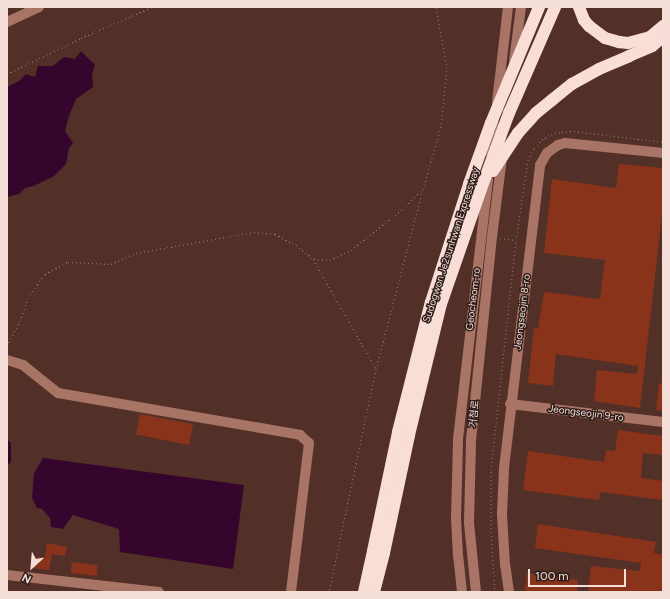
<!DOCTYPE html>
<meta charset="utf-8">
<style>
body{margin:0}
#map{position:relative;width:670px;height:599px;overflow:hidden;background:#533027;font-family:Figtree,"Noto Sans KR",sans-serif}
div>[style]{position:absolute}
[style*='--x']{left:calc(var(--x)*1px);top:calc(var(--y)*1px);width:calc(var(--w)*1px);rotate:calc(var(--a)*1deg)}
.water>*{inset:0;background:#36052e}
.canal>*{height:7px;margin:-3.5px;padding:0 3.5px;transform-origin:3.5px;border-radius:3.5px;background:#36052e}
.building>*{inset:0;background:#89331b;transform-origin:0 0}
.path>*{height:1px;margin-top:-0.5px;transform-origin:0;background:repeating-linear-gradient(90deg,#987a72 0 1px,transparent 0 4px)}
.minor>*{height:10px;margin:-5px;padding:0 5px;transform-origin:5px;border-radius:5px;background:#a87465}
.highway>*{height:12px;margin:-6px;padding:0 6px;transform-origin:6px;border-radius:6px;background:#f8ded7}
.highway-bridge>*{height:12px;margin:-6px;padding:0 6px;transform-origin:6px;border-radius:6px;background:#f8ded7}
span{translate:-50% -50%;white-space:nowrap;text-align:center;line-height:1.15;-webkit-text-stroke:3px #2e1d19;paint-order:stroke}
.street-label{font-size:10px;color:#f5ded7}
.frame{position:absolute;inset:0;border:8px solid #f5ded7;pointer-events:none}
.north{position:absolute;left:12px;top:547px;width:40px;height:40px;-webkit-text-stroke:3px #2e1d19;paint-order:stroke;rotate:206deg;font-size:11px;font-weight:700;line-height:16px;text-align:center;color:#f5ded7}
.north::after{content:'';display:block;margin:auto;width:14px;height:18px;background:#f5ded7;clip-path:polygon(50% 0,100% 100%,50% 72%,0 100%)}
.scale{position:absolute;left:528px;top:569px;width:98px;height:18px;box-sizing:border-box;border:2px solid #f5ded7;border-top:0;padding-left:5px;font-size:12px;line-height:14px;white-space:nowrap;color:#f5ded7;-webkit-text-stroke:3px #2e1d19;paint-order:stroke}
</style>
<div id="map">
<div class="water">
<i style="clip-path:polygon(81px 51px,95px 65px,92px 74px,93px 87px,76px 99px,69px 116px,65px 131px,73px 143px,69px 148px,66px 164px,54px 176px,34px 186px,25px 188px,19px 194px,7px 197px,7px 87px,19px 81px,26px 74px,35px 77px,38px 66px,53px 66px,64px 57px,75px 59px)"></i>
<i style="clip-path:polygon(43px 458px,244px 485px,233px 569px,120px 552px,119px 529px,73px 515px,63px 529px,51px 527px,50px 518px,42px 509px,37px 508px,32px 498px,34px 473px)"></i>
</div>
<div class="canal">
<i style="--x:7;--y:444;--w:16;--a:90"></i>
</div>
<div class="building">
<i style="clip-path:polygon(619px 164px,663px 168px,663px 206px,640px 408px,594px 401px,597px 370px,637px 374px,638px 366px,556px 354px,553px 386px,528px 383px,534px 328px,538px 329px,544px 292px,600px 299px,605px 260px,544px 253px,552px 179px,616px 188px)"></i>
<i style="clip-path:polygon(659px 383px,663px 384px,663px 411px,656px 410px)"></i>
<i style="left:140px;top:414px;width:54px;height:21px;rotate:11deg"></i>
<i style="clip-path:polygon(618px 430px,663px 436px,663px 455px,643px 453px,641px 478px,663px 481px,663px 500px,600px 492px,599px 500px,523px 490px,528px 451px,604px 462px,606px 450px,615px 451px)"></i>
<i style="clip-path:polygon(538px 524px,656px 542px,654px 553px,663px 555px,663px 592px,588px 592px,591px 566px,640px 571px,641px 563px,535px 548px)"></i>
<i style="clip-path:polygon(47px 543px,67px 547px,65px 556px,52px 554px,49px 570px,32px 568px,33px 561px,36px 557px,45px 558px)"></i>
<i style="left:72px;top:562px;width:26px;height:11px;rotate:7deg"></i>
<i style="clip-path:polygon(527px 573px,578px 580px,577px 592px,525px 592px)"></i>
</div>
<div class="path">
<i style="--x:7;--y:74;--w:82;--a:-25.9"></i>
<i style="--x:81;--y:38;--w:77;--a:-23.6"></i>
<i style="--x:500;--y:238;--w:15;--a:8"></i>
<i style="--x:314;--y:259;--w:16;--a:4"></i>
<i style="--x:330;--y:260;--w:23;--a:-25"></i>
<i style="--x:351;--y:250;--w:66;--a:-38.3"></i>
<i style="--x:403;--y:209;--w:28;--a:-46"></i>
<i style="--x:7;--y:346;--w:28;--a:-63"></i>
<i style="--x:20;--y:321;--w:24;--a:-71"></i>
<i style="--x:28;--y:298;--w:29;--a:-55"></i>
<i style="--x:45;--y:274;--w:26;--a:-28"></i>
<i style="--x:68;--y:262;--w:43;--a:2.7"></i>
<i style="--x:111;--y:264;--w:27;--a:-24"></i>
<i style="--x:136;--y:253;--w:120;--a:-10.1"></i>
<i style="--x:254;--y:232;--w:21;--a:5"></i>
<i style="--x:275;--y:234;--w:24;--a:28"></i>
<i style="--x:296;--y:245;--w:22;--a:39"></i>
<i style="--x:313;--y:259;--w:127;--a:60.2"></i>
<i style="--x:376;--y:369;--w:228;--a:101.9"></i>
<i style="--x:376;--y:369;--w:186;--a:-75.4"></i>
<i style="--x:423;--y:189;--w:65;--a:-73.8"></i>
<i style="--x:441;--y:127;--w:59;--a:-84.2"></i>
<i style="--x:447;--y:68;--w:62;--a:-100.2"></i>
<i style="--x:495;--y:592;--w:60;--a:-93.8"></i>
<i style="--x:491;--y:532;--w:62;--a:-90"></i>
<i style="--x:491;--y:470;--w:231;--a:-83.8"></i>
<i style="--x:516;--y:240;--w:81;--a:-81.5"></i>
<i style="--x:528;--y:160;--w:13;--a:-63"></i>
<i style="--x:534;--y:148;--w:11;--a:-45"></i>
<i style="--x:542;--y:140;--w:11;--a:-34"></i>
<i style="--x:551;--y:134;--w:11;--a:-10"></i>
<i style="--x:562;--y:132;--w:12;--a:-5"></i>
<i style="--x:574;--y:131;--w:90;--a:7"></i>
</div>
<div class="minor">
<i style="--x:7;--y:22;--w:35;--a:-25"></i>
<i style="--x:514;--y:61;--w:54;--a:-82.6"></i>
<i style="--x:497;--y:102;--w:96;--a:-83.4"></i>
<i style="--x:491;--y:154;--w:32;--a:-85"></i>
<i style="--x:7;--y:360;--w:17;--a:17"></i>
<i style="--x:23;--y:365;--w:45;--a:38.7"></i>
<i style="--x:58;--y:393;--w:246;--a:9.8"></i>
<i style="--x:300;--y:435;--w:12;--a:42"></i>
<i style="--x:309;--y:443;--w:150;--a:96.9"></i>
<i style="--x:510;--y:404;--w:154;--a:6.7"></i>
<i style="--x:7;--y:575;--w:153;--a:6.4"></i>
<i style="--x:462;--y:592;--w:36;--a:-96"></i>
<i style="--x:458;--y:556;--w:38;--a:-93"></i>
<i style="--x:456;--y:518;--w:79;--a:-88.5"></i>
<i style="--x:458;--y:439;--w:261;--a:-83.4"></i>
<i style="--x:476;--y:592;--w:69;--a:-95.8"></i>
<i style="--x:469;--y:523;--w:83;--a:-88.6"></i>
<i style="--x:471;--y:440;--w:204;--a:-84.1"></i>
<i style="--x:492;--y:237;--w:80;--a:-82.8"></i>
<i style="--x:509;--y:592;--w:27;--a:-98"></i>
<i style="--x:505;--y:565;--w:51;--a:-93.4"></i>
<i style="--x:502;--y:514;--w:46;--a:-87.5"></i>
<i style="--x:504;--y:468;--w:305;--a:-83.2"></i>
<i style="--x:540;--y:165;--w:14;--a:-60"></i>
<i style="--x:547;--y:153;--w:14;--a:-36"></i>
<i style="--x:558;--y:145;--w:7;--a:-16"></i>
<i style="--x:565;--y:143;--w:99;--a:5.8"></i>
</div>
<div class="highway">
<i style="--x:579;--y:7;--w:14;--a:69"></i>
<i style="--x:584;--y:20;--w:8;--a:50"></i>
<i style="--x:589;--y:26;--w:20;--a:37"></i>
<i style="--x:605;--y:38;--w:15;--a:16"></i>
<i style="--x:619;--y:42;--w:9;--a:6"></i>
<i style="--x:628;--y:43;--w:23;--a:-15"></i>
<i style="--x:650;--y:37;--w:17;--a:-40"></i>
<i style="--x:629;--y:56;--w:25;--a:-23"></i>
<i style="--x:652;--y:46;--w:14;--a:-39"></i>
<i style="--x:364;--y:592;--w:42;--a:-77.6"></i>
<i style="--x:374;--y:592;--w:40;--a:-75.6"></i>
</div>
<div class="highway-bridge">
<i style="--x:493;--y:171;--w:45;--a:-56.7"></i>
<i style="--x:518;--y:133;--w:27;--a:-48"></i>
<i style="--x:536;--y:113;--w:21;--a:-39"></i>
<i style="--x:552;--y:100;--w:26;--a:-39"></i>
<i style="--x:572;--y:84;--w:31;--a:-29"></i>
<i style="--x:599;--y:69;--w:33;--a:-23"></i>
<i style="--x:373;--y:551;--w:122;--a:-78.1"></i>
<i style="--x:398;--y:432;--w:134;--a:-75.8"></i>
<i style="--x:431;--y:302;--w:124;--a:-72.1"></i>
<i style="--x:469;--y:184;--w:65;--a:-70.2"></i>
<i style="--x:491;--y:123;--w:126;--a:-67.5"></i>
<i style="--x:384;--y:553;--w:121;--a:-78"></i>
<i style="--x:409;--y:435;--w:135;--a:-76.3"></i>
<i style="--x:441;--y:304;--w:122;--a:-70.8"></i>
<i style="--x:481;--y:189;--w:81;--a:-69.8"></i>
<i style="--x:509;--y:113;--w:116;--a:-66.5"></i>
</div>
<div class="street-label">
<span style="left:451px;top:245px;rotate:-72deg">Sudogwon Je2sunhwan Expressway</span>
<span style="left:473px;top:299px;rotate:-83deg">Geocheom-ro</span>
<span style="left:522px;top:312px;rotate:-83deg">Jeongseojin 8-ro</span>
<span style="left:586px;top:413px;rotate:7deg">Jeongseojin 9-ro</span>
<span style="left:474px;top:414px;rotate:-84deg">거첨로</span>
</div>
<div class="frame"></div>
<div class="north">N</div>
<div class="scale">100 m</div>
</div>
